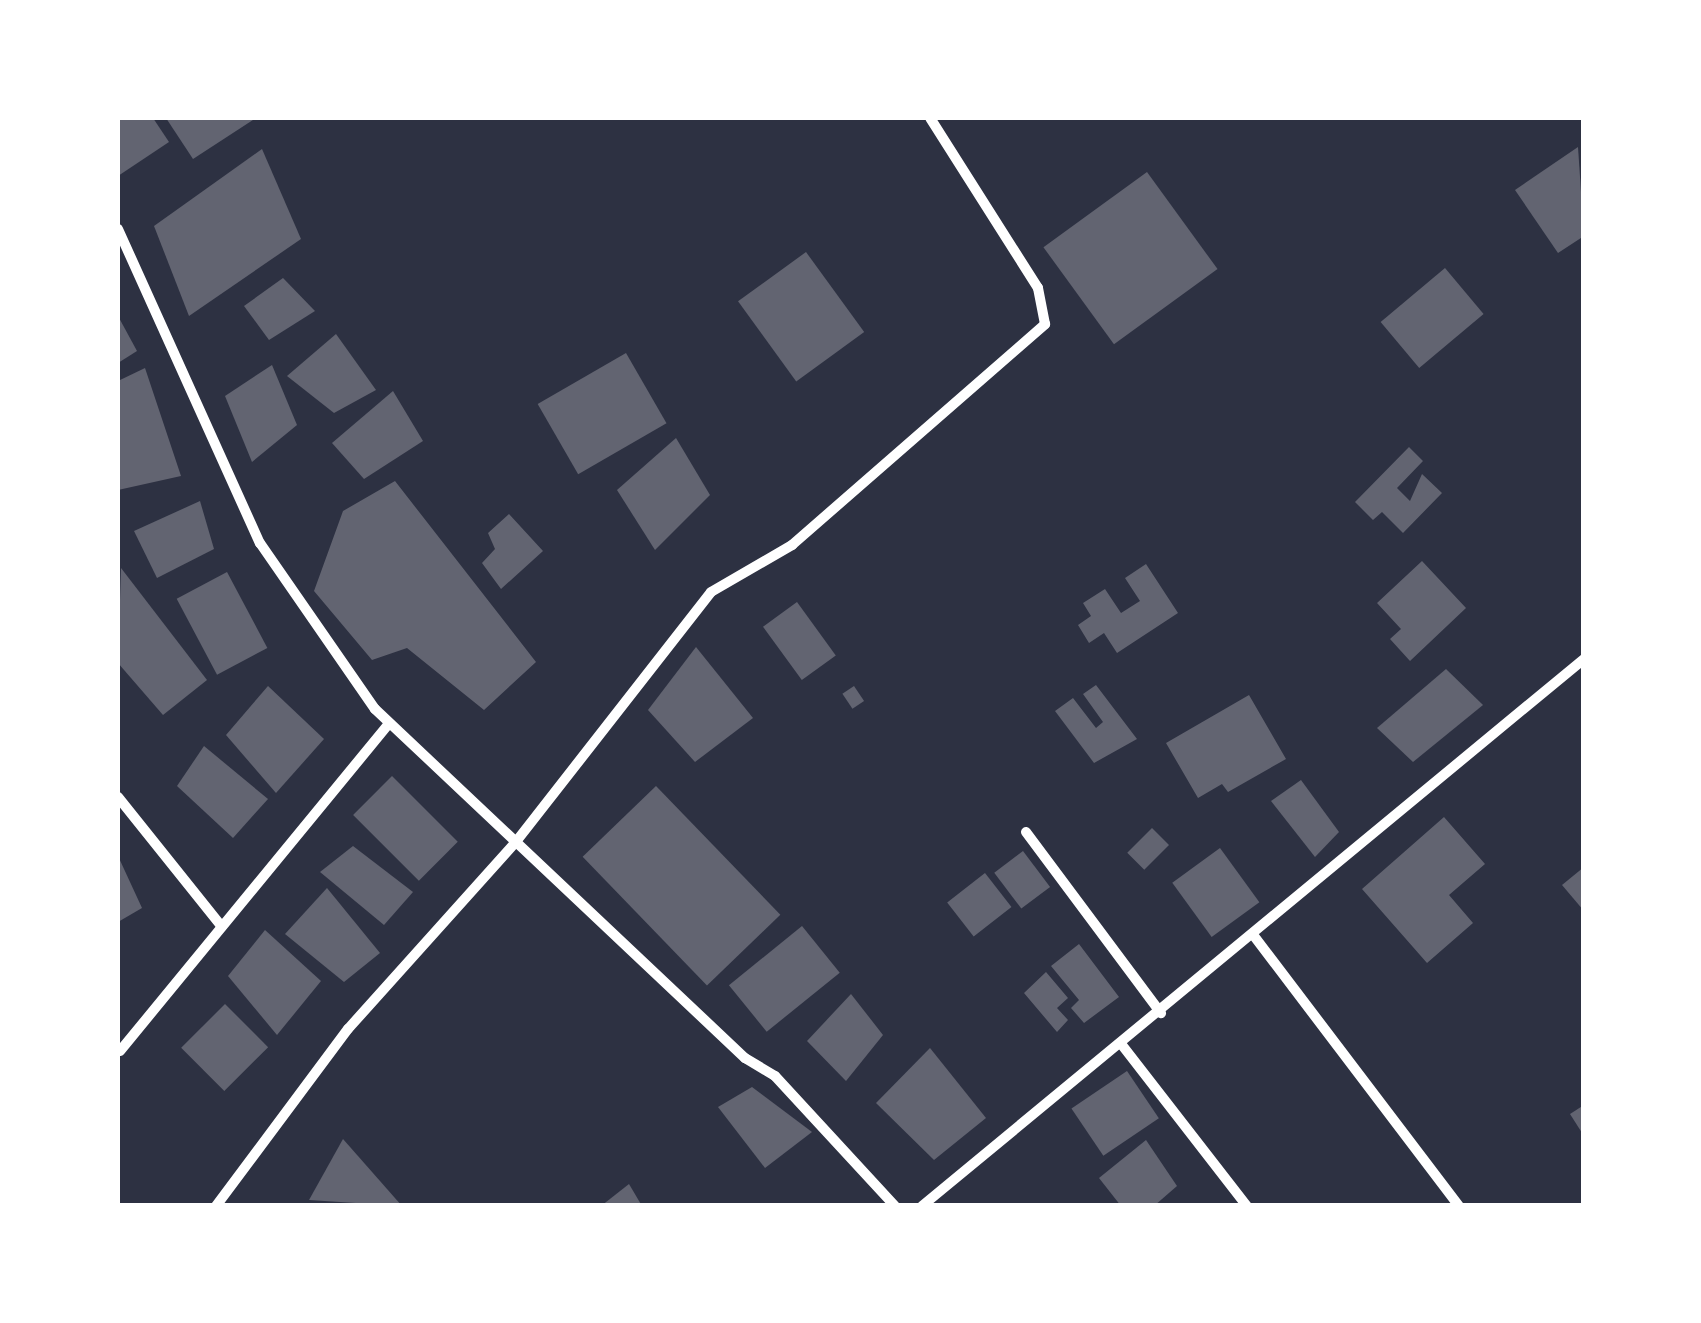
<!DOCTYPE html>
<style>
body{margin:0}
#map{position:relative;width:1701px;height:1323px;overflow:hidden;background:#2d3142;font-family:Karla,sans-serif}
div>[style]{position:absolute}
[style*='--x']{left:calc(var(--x)*1px);top:calc(var(--y)*1px);width:calc(var(--w)*1px);rotate:calc(var(--a)*1deg)}
.building>*{inset:0;background:#626471;transform-origin:0 0}
.minor>*{height:10px;margin:-5px;padding:0 5px;transform-origin:5px;border-radius:5px;background:#fff}
span{translate:-50% -50%;white-space:nowrap;text-align:center;line-height:1.15;-webkit-text-stroke:10px #fff;paint-order:stroke}
.frame{position:absolute;inset:0;border:120px solid #fff;pointer-events:none}
</style>
<div id="map">
<div class="building">
<i style="clip-path:polygon(118px 118px,153px 118px,169px 142px,118px 176px)"></i>
<i style="clip-path:polygon(166px 118px,256px 118px,193px 159px)"></i>
<i style="clip-path:polygon(1578px 147px,1584px 236px,1558px 253px,1515px 190px)"></i>
<i style="clip-path:polygon(262px 149px,301px 239px,189px 316px,154px 226px)"></i>
<i style="left:1147px;top:172px;width:120px;height:128px;rotate:54deg"></i>
<i style="left:806px;top:252px;width:99px;height:84px;rotate:54deg"></i>
<i style="left:1445px;top:268px;width:60px;height:84px;rotate:50deg"></i>
<i style="clip-path:polygon(283px 278px,315px 311px,269px 340px,244px 306px)"></i>
<i style="clip-path:polygon(118px 316px,137px 351px,118px 363px)"></i>
<i style="clip-path:polygon(336px 334px,376px 390px,334px 413px,287px 376px)"></i>
<i style="left:626px;top:353px;width:81px;height:102px;rotate:60deg"></i>
<i style="clip-path:polygon(272px 365px,297px 425px,252px 462px,225px 396px)"></i>
<i style="clip-path:polygon(145px 368px,181px 476px,118px 490px,118px 381px)"></i>
<i style="clip-path:polygon(393px 391px,423px 441px,364px 479px,332px 443px)"></i>
<i style="clip-path:polygon(676px 438px,710px 495px,655px 550px,617px 490px)"></i>
<i style="clip-path:polygon(1409px 447px,1423px 461px,1397px 488px,1410px 501px,1422px 474px,1442px 493px,1403px 533px,1382px 512px,1373px 520px,1355px 502px)"></i>
<i style="clip-path:polygon(395px 481px,536px 662px,484px 710px,407px 648px,372px 660px,314px 591px,343px 511px)"></i>
<i style="clip-path:polygon(200px 501px,214px 549px,157px 578px,134px 531px)"></i>
<i style="clip-path:polygon(509px 514px,543px 551px,501px 589px,482px 563px,495px 549px,488px 533px)"></i>
<i style="clip-path:polygon(1422px 561px,1466px 608px,1410px 661px,1390px 639px,1401px 629px,1377px 603px)"></i>
<i style="clip-path:polygon(1146px 564px,1178px 613px,1117px 653px,1104px 633px,1089px 643px,1078px 625px,1091px 616px,1083px 603px,1105px 589px,1121px 613px,1140px 601px,1125px 578px)"></i>
<i style="clip-path:polygon(121px 568px,207px 680px,163px 715px,118px 663px)"></i>
<i style="left:227px;top:572px;width:86px;height:57px;rotate:62deg"></i>
<i style="left:797px;top:602px;width:66px;height:42px;rotate:54deg"></i>
<i style="clip-path:polygon(696px 647px,753px 718px,695px 762px,648px 710px)"></i>
<i style="clip-path:polygon(1446px 669px,1483px 705px,1413px 762px,1377px 728px)"></i>
<i style="clip-path:polygon(1096px 685px,1137px 739px,1094px 763px,1055px 711px,1073px 698px,1096px 728px,1103px 722px,1083px 694px)"></i>
<i style="clip-path:polygon(268px 686px,324px 739px,276px 793px,226px 735px)"></i>
<i style="left:854px;top:686px;width:18px;height:14px;rotate:56deg"></i>
<i style="clip-path:polygon(1249px 695px,1286px 759px,1228px 792px,1222px 784px,1198px 798px,1166px 743px)"></i>
<i style="clip-path:polygon(204px 746px,268px 799px,233px 838px,177px 786px)"></i>
<i style="left:392px;top:776px;width:93px;height:55px;rotate:45deg"></i>
<i style="clip-path:polygon(1301px 780px,1339px 832px,1315px 857px,1271px 801px)"></i>
<i style="left:656px;top:786px;width:179px;height:102px;rotate:46deg"></i>
<i style="clip-path:polygon(1444px 817px,1485px 864px,1449px 895px,1473px 923px,1427px 963px,1362px 889px)"></i>
<i style="left:1152px;top:828px;width:24px;height:35px;rotate:45deg"></i>
<i style="clip-path:polygon(353px 846px,413px 892px,384px 925px,320px 872px)"></i>
<i style="left:1220px;top:848px;width:67px;height:59px;rotate:54deg"></i>
<i style="left:1023px;top:851px;width:45px;height:36px;rotate:53deg"></i>
<i style="clip-path:polygon(118px 856px,142px 908px,118px 922px)"></i>
<i style="clip-path:polygon(1584px 867px,1584px 911px,1562px 885px)"></i>
<i style="left:985px;top:873px;width:43px;height:48px;rotate:52deg"></i>
<i style="clip-path:polygon(327px 888px,380px 953px,344px 982px,285px 934px)"></i>
<i style="left:802px;top:926px;width:60px;height:94px;rotate:51deg"></i>
<i style="clip-path:polygon(265px 930px,321px 981px,277px 1035px,228px 976px)"></i>
<i style="clip-path:polygon(1079px 944px,1119px 997px,1084px 1023px,1071px 1008px,1079px 1000px,1051px 966px)"></i>
<i style="clip-path:polygon(1046px 972px,1068px 998px,1057px 1008px,1068px 1020px,1057px 1032px,1024px 993px)"></i>
<i style="clip-path:polygon(851px 994px,883px 1035px,846px 1081px,807px 1041px)"></i>
<i style="left:225px;top:1004px;width:61px;height:62px;rotate:45deg"></i>
<i style="clip-path:polygon(930px 1048px,986px 1118px,934px 1160px,876px 1103px)"></i>
<i style="left:1127px;top:1071px;width:57px;height:67px;rotate:56deg"></i>
<i style="clip-path:polygon(752px 1087px,812px 1132px,765px 1168px,718px 1107px)"></i>
<i style="clip-path:polygon(1584px 1105px,1584px 1136px,1570px 1114px)"></i>
<i style="clip-path:polygon(343px 1139px,402px 1206px,309px 1200px)"></i>
<i style="clip-path:polygon(1146px 1140px,1177px 1186px,1154px 1206px,1121px 1206px,1099px 1178px)"></i>
<i style="clip-path:polygon(629px 1184px,642px 1206px,601px 1206px)"></i>
</div>
<div class="minor">
<i style="--x:118;--y:229;--w:345;--a:65.7"></i>
<i style="--x:260;--y:543;--w:202;--a:55.3"></i>
<i style="--x:375;--y:709;--w:509;--a:43.33"></i>
<i style="--x:745;--y:1058;--w:35;--a:31"></i>
<i style="--x:775;--y:1076;--w:177;--a:47.3"></i>
<i style="--x:118;--y:797;--w:166;--a:51.3"></i>
<i style="--x:1026;--y:832;--w:226;--a:53.3"></i>
<i style="--x:1254;--y:936;--w:339;--a:52.8"></i>
<i style="--x:1122;--y:1045;--w:204;--a:52.2"></i>
<i style="--x:120;--y:1051;--w:423;--a:-50.6"></i>
<i style="--x:216;--y:1206;--w:221;--a:-53.3"></i>
<i style="--x:348;--y:1029;--w:250;--a:-48.1"></i>
<i style="--x:515;--y:843;--w:318;--a:-52"></i>
<i style="--x:711;--y:592;--w:94;--a:-30.1"></i>
<i style="--x:792;--y:545;--w:336;--a:-41.1"></i>
<i style="--x:1045;--y:324;--w:37;--a:-101"></i>
<i style="--x:1038;--y:288;--w:201;--a:-122.4"></i>
<i style="--x:922;--y:1206;--w:859;--a:-39.57"></i>
</div>
<div class="frame"></div>
</div>
